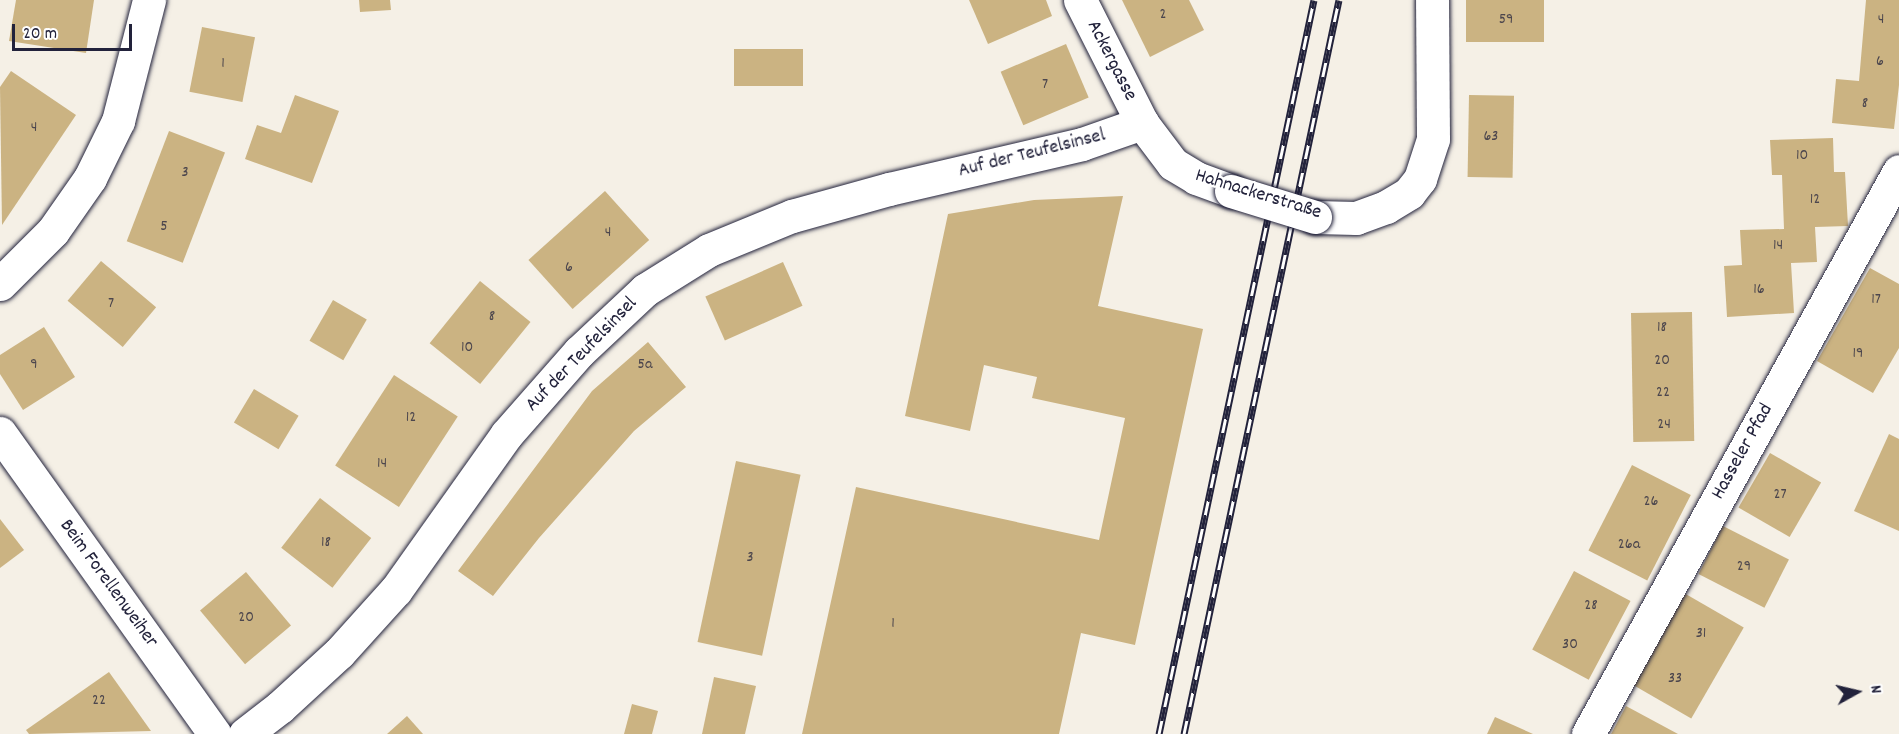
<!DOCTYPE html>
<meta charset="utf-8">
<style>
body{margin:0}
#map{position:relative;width:1899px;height:734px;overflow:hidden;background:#f5f0e6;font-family:Dekko,sans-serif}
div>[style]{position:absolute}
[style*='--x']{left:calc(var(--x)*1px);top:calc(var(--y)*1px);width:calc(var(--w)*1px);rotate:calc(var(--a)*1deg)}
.building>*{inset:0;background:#cbb382;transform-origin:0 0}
.roads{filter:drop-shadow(0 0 2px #22223b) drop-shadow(0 0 2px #22223b)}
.minor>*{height:33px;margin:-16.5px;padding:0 16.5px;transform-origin:16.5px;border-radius:16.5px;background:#fff}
.rail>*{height:7px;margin-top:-3.5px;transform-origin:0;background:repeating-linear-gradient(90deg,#fff 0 14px,#22223b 0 28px);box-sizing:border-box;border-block:2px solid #22223b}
.bridges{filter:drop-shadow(0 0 2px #22223b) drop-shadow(0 0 2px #22223b)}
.minor-bridge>*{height:33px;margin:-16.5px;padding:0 16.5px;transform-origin:16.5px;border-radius:16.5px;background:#fff}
span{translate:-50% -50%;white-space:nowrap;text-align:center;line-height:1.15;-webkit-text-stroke:4.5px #fff;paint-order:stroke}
.number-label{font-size:16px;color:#4c464d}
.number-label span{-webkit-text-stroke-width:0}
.street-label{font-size:20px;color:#22223b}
.north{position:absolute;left:1827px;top:662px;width:60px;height:60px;-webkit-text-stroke:4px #fff;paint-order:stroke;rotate:82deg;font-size:16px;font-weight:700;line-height:24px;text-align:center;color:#22223b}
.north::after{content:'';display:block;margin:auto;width:21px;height:27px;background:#22223b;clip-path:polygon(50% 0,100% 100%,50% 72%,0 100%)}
.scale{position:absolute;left:12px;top:24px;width:120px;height:27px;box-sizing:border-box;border:3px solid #22223b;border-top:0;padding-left:8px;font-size:18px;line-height:21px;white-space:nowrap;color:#22223b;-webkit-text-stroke:4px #fff;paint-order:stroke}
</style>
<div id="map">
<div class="building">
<i style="clip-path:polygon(16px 0,94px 0,86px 53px,9px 41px)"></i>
<i style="clip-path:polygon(359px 0,390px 0,391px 10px,360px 12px)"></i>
<i style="clip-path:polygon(969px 0,1046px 0,1052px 16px,988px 44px)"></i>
<i style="clip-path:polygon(1122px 0,1189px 0,1204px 30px,1150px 57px)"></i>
<i style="left:1466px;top:0;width:78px;height:42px"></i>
<i style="clip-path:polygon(1866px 0,1899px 0,1899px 85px,1894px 129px,1832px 123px,1836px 79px,1859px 81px)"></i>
<i style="left:202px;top:27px;width:54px;height:66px;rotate:11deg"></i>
<i style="left:1066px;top:44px;width:58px;height:71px;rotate:67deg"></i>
<i style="left:803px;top:49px;width:37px;height:69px;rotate:90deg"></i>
<i style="clip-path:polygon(11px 71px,76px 115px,2px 225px,0 87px)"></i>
<i style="clip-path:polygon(295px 95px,339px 111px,312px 183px,245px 159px,257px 125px,281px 133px)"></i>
<i style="left:1469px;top:95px;width:45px;height:82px;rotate:1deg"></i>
<i style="left:169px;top:131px;width:60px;height:118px;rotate:21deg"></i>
<i style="clip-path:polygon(1833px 138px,1834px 172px,1845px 172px,1848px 226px,1815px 227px,1817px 262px,1791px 263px,1794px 313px,1727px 317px,1724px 266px,1742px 265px,1740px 230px,1784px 229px,1782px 175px,1772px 175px,1770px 140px)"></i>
<i style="left:605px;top:191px;width:66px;height:103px;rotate:48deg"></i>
<i style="clip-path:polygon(1123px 196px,1098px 306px,1203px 329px,1135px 645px,1081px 633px,1059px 734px,802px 734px,856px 487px,1099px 540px,1125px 418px,1032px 398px,1037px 377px,984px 365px,970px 431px,905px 416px,948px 214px,1034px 200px)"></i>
<i style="left:101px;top:261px;width:72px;height:52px;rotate:40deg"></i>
<i style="left:783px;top:262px;width:48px;height:85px;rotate:66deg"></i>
<i style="clip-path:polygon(1870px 268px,1899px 284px,1899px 348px,1873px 393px,1817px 361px)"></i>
<i style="left:480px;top:281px;width:65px;height:80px;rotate:39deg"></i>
<i style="left:333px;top:300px;width:39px;height:47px;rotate:30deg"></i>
<i style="left:1692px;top:312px;width:129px;height:61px;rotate:89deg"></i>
<i style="clip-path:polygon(44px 327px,75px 377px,23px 410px,0 374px,0 355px)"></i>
<i style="clip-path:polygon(648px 342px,686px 387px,634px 431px,539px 538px,493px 596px,458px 571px,592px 391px)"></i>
<i style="left:394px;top:375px;width:76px;height:108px;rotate:33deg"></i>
<i style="left:254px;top:389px;width:52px;height:39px;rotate:31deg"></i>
<i style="clip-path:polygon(1889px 434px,1899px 439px,1899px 531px,1854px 511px)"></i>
<i style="left:1770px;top:453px;width:59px;height:63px;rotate:30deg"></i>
<i style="left:736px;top:461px;width:66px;height:185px;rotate:12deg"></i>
<i style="left:1632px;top:465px;width:66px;height:96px;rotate:27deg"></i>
<i style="left:320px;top:498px;width:65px;height:63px;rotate:38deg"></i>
<i style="clip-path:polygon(0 519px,24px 550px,0 568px)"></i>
<i style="left:1723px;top:526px;width:74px;height:54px;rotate:27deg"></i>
<i style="left:1574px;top:571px;width:64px;height:89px;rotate:28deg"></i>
<i style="left:246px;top:572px;width:70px;height:60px;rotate:50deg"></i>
<i style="left:1684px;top:593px;width:69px;height:105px;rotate:30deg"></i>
<i style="clip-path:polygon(109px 672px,151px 731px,29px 734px,26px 730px)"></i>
<i style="clip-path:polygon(714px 677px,756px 686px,745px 734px,702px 734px)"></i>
<i style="clip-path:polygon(632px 704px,658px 711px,652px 734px,624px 734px)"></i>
<i style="clip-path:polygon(1626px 706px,1678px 734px,1611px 734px)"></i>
<i style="clip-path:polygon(407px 716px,423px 734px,387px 734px)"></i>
<i style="clip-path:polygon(1495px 717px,1533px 734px,1487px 734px)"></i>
</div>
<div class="roads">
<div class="minor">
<i style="--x:1080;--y:0;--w:138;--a:63.2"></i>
<i style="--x:1142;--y:123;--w:51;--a:52.9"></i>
<i style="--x:1173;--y:164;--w:27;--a:31"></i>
<i style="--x:1196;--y:178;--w:37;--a:20"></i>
<i style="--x:1315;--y:217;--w:41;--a:1.4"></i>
<i style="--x:1356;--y:218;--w:32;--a:-20"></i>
<i style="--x:1386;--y:207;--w:27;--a:-31"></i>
<i style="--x:1409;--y:193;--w:18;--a:-52"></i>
<i style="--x:1420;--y:179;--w:42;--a:-72"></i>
<i style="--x:1433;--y:139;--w:139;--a:-90.4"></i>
<i style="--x:0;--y:284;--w:75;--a:-45"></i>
<i style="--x:53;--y:231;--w:65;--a:-55.1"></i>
<i style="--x:90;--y:178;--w:64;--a:-63.8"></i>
<i style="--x:118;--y:121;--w:125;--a:-75.6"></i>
<i style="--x:0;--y:433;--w:370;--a:54.5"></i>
<i style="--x:245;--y:734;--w:44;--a:-37.6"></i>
<i style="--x:280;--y:707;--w:80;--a:-42.5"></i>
<i style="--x:339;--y:653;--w:85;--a:-47.9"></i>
<i style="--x:396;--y:590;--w:190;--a:-54.6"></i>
<i style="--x:506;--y:435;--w:111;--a:-48.7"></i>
<i style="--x:579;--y:352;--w:91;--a:-43.2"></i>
<i style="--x:645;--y:290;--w:75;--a:-32"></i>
<i style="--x:709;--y:250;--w:90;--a:-22.3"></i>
<i style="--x:792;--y:216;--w:101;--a:-15.6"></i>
<i style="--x:889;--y:189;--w:198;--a:-13.1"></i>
<i style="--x:1082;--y:144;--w:64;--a:-19.3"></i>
<i style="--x:1588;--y:734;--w:643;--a:-61.08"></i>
</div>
</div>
<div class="rail">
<i style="--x:1159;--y:734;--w:750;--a:-78.08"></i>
<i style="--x:1184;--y:734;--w:750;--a:-78.08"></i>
</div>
<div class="bridges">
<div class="minor-bridge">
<i style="--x:1231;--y:191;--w:88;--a:17.2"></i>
</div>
</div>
<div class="number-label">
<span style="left:1163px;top:15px">2</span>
<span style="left:1506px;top:20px">59</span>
<span style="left:1881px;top:20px">4</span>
<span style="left:1880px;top:62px">6</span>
<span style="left:223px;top:64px">1</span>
<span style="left:1045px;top:85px">7</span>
<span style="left:1865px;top:104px">8</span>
<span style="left:34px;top:128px">4</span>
<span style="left:1491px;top:137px">63</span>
<span style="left:1802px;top:156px">10</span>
<span style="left:185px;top:173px">3</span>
<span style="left:1815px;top:200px">12</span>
<span style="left:164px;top:227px">5</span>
<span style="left:608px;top:233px">4</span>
<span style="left:1778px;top:246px">14</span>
<span style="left:569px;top:268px">6</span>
<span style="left:1759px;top:290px">16</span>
<span style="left:1876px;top:300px">17</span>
<span style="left:111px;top:304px">7</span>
<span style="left:492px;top:317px">8</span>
<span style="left:1662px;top:328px">18</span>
<span style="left:467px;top:348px">10</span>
<span style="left:1858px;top:354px">19</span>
<span style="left:1662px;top:361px">20</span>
<span style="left:34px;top:365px">9</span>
<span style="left:645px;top:365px">5a</span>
<span style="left:1663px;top:393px">22</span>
<span style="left:411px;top:418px">12</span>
<span style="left:1664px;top:425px">24</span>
<span style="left:382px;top:464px">14</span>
<span style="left:1780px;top:495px">27</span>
<span style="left:1651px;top:502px">26</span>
<span style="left:326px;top:543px">18</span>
<span style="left:1629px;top:545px">26a</span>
<span style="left:750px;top:558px">3</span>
<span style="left:1744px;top:567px">29</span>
<span style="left:1591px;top:606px">28</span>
<span style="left:246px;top:618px">20</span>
<span style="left:893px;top:624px">1</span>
<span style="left:1701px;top:634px">31</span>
<span style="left:1570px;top:645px">30</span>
<span style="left:1675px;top:679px">33</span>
<span style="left:99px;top:701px">22</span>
</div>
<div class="street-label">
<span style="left:1111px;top:61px;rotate:63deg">Ackergasse</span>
<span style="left:1032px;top:154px;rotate:-14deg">Auf der Teufelsinsel</span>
<span style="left:1258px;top:195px;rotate:17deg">Hahnackerstraße</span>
<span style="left:582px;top:355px;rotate:-46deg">Auf der Teufelsinsel</span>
<span style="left:1743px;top:452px;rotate:-61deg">Hasseler Pfad</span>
<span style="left:108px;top:584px;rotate:54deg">Beim Forellenweiher</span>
</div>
<div class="north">N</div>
<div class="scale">20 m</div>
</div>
